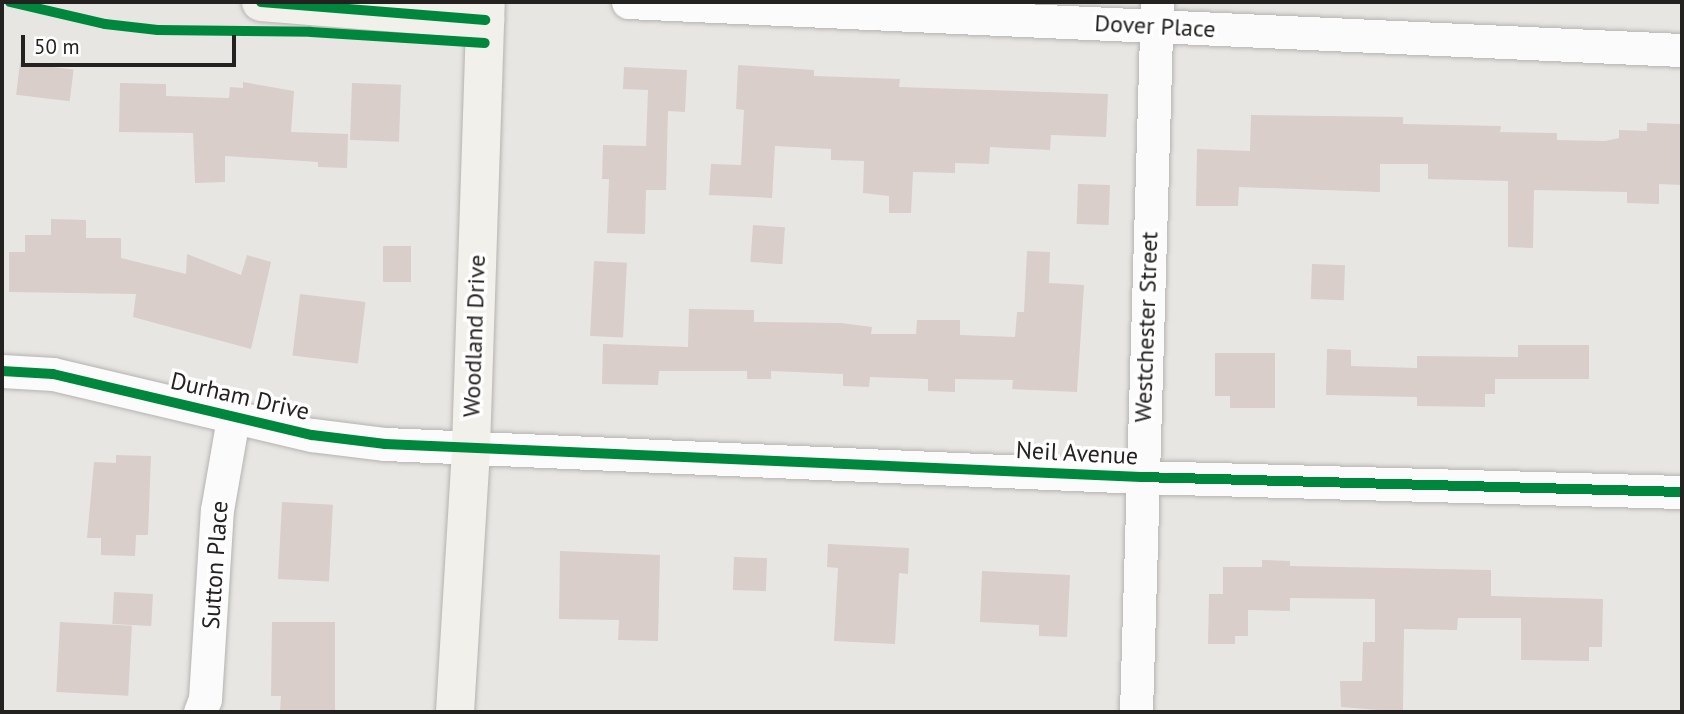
<!DOCTYPE html>
<style>
body{margin:0}
#map{position:relative;width:1684px;height:714px;overflow:hidden;background:#e8e6e3;font-family:"PT Sans",sans-serif}
div>[style]{position:absolute}
[style*='--x']{left:calc(var(--x)*1px);top:calc(var(--y)*1px);width:calc(var(--w)*1px);rotate:calc(var(--a)*1deg)}
.building>*{inset:0;background:#d9cec9;transform-origin:0 0}
.roads{filter:drop-shadow(0 0 2px #b5b3b1) drop-shadow(0 0 2px #b5b3b1)}
.street>*{height:33px;margin:-16.5px;padding:0 16.5px;transform-origin:16.5px;border-radius:16.5px;background:#fcfbfb}
.secondary>*{height:38px;margin:-19px;padding:0 19px;transform-origin:19px;border-radius:19px;background:#f2f0eb}
.cycleway>*{height:10px;margin:-5px;padding:0 5px;transform-origin:5px;border-radius:5px;background:#00873e}
span{translate:-50% -50%;white-space:nowrap;text-align:center;line-height:1.15;-webkit-text-stroke:7px #fff;paint-order:stroke}
.street-label{font-size:24px;color:#232220}
.frame{position:absolute;inset:0;border:4px solid #232220;pointer-events:none}
.scale{position:absolute;left:21px;top:35px;width:215px;height:32px;box-sizing:border-box;border:4px solid #232220;border-top:0;padding-left:9px;font-size:21px;line-height:24px;white-space:nowrap;color:#232220;-webkit-text-stroke:5px #fff;paint-order:stroke}
</style>
<div id="map">
<div class="building">
<i style="left:20px;top:63px;width:54px;height:32px;rotate:7deg"></i>
<i style="clip-path:polygon(738px 65px,814px 70px,814px 76px,900px 79px,899px 87px,1108px 94px,1106px 137px,1051px 135px,1050px 150px,990px 147px,989px 164px,955px 163px,955px 173px,913px 172px,911px 213px,889px 213px,889px 196px,863px 193px,864px 161px,831px 160px,831px 149px,775px 146px,772px 198px,709px 195px,711px 164px,741px 165px,744px 110px,736px 109px)"></i>
<i style="clip-path:polygon(624px 67px,687px 70px,685px 112px,668px 111px,666px 190px,646px 190px,645px 234px,607px 233px,609px 179px,602px 179px,603px 145px,646px 146px,648px 90px,623px 89px)"></i>
<i style="clip-path:polygon(243px 82px,294px 91px,291px 132px,348px 134px,347px 168px,318px 167px,318px 162px,225px 156px,225px 182px,195px 183px,193px 133px,119px 132px,120px 83px,166px 84px,166px 96px,229px 98px,230px 87px,243px 88px)"></i>
<i style="left:352px;top:83px;width:49px;height:57px;rotate:2deg"></i>
<i style="clip-path:polygon(1251px 115px,1403px 117px,1403px 124px,1501px 126px,1500px 132px,1557px 133px,1557px 140px,1605px 141px,1619px 138px,1619px 130px,1647px 131px,1647px 123px,1682px 124px,1682px 185px,1659px 184px,1659px 204px,1627px 203px,1627px 192px,1534px 190px,1533px 248px,1508px 247px,1508px 181px,1428px 179px,1428px 164px,1380px 164px,1380px 192px,1239px 187px,1238px 206px,1196px 206px,1197px 149px,1250px 151px)"></i>
<i style="left:1078px;top:184px;width:32px;height:40px;rotate:2deg"></i>
<i style="clip-path:polygon(51px 219px,86px 220px,86px 238px,121px 238px,121px 258px,186px 274px,187px 254px,241px 275px,247px 255px,271px 262px,251px 349px,133px 317px,136px 294px,9px 292px,9px 252px,25px 252px,25px 235px,51px 235px)"></i>
<i style="left:753px;top:225px;width:32px;height:37px;rotate:4deg"></i>
<i style="left:383px;top:246px;width:28px;height:36px"></i>
<i style="clip-path:polygon(1027px 251px,1050px 252px,1049px 283px,1084px 285px,1077px 392px,1012px 389px,1013px 380px,955px 379px,955px 392px,928px 391px,928px 379px,870px 377px,869px 387px,843px 386px,843px 374px,771px 371px,771px 379px,747px 379px,747px 371px,659px 371px,658px 385px,602px 384px,603px 344px,688px 347px,689px 309px,754px 310px,754px 322px,841px 323px,872px 327px,871px 334px,916px 334px,917px 320px,960px 320px,960px 335px,1015px 337px,1017px 312px,1024px 312px)"></i>
<i style="left:594px;top:261px;width:33px;height:75px;rotate:3deg"></i>
<i style="left:1312px;top:264px;width:33px;height:35px;rotate:2deg"></i>
<i style="left:300px;top:294px;width:66px;height:62px;rotate:7deg"></i>
<i style="clip-path:polygon(1518px 345px,1589px 345px,1589px 379px,1495px 379px,1495px 394px,1485px 394px,1485px 407px,1417px 406px,1417px 397px,1326px 395px,1327px 349px,1351px 350px,1351px 366px,1417px 368px,1417px 356px,1518px 357px)"></i>
<i style="clip-path:polygon(1215px 353px,1275px 353px,1275px 408px,1230px 408px,1230px 396px,1215px 396px)"></i>
<i style="clip-path:polygon(116px 455px,151px 456px,148px 535px,136px 535px,135px 556px,101px 555px,101px 538px,87px 538px,94px 462px,116px 463px)"></i>
<i style="left:282px;top:502px;width:51px;height:77px;rotate:3deg"></i>
<i style="clip-path:polygon(828px 544px,909px 548px,908px 574px,899px 573px,895px 644px,834px 641px,838px 568px,827px 567px)"></i>
<i style="clip-path:polygon(560px 551px,660px 555px,658px 641px,618px 640px,619px 620px,559px 619px)"></i>
<i style="left:734px;top:557px;width:33px;height:33px;rotate:2deg"></i>
<i style="clip-path:polygon(1262px 560px,1290px 561px,1290px 566px,1491px 570px,1491px 596px,1603px 599px,1602px 647px,1589px 647px,1589px 661px,1521px 660px,1521px 618px,1458px 618px,1457px 630px,1404px 629px,1403px 712px,1341px 707px,1340px 681px,1362px 681px,1363px 642px,1375px 642px,1375px 599px,1290px 598px,1290px 611px,1248px 610px,1248px 636px,1235px 636px,1235px 644px,1208px 644px,1209px 594px,1223px 594px,1223px 567px,1262px 567px)"></i>
<i style="clip-path:polygon(982px 571px,1070px 575px,1067px 637px,1039px 636px,1039px 625px,980px 622px)"></i>
<i style="left:114px;top:592px;width:39px;height:32px;rotate:3deg"></i>
<i style="left:60px;top:622px;width:72px;height:70px;rotate:3deg"></i>
<i style="clip-path:polygon(272px 622px,335px 622px,335px 712px,280px 712px,281px 696px,271px 696px)"></i>
</div>
<div class="roads">
<div class="street">
<i style="--x:628;--y:2;--w:1055;--a:2.61"></i>
<i style="--x:2;--y:371;--w:51;--a:3.4"></i>
<i style="--x:53;--y:374;--w:266;--a:13.3"></i>
<i style="--x:312;--y:435;--w:74;--a:7"></i>
<i style="--x:385;--y:444;--w:757;--a:2.5"></i>
<i style="--x:1141;--y:477;--w:541;--a:1.59"></i>
<i style="--x:200;--y:712;--w:14;--a:-69"></i>
<i style="--x:205;--y:699;--w:189;--a:-86.4"></i>
<i style="--x:217;--y:510;--w:93;--a:-80.1"></i>
<i style="--x:1136;--y:712;--w:710;--a:-88.31"></i>
</div>
<div class="secondary">
<i style="--x:261;--y:2;--w:225;--a:4.6"></i>
<i style="--x:455;--y:712;--w:265;--a:-86.5"></i>
<i style="--x:471;--y:447;--w:445;--a:-88.1"></i>
</div>
</div>
<div class="cycleway">
<i style="--x:10;--y:2;--w:98;--a:13"></i>
<i style="--x:105;--y:24;--w:53;--a:6.5"></i>
<i style="--x:158;--y:30;--w:153;--a:0.7"></i>
<i style="--x:311;--y:32;--w:174;--a:3.6"></i>
<i style="--x:261;--y:2;--w:225;--a:4.6"></i>
<i style="--x:2;--y:371;--w:51;--a:3.4"></i>
<i style="--x:53;--y:374;--w:266;--a:13.3"></i>
<i style="--x:312;--y:435;--w:74;--a:7"></i>
<i style="--x:385;--y:444;--w:757;--a:2.5"></i>
<i style="--x:1141;--y:477;--w:541;--a:1.59"></i>
</div>
<div class="street-label">
<span style="left:1155px;top:26px;rotate:3deg">Dover Place</span>
<span style="left:1146px;top:327px;rotate:-88deg">Westchester Street</span>
<span style="left:474px;top:336px;rotate:-88deg">Woodland Drive</span>
<span style="left:240px;top:396px;rotate:13deg">Durham Drive</span>
<span style="left:1077px;top:453px;rotate:3deg">Neil Avenue</span>
<span style="left:215px;top:565px;rotate:-86deg">Sutton Place</span>
</div>
<div class="frame"></div>
<div class="scale">50 m</div>
</div>
